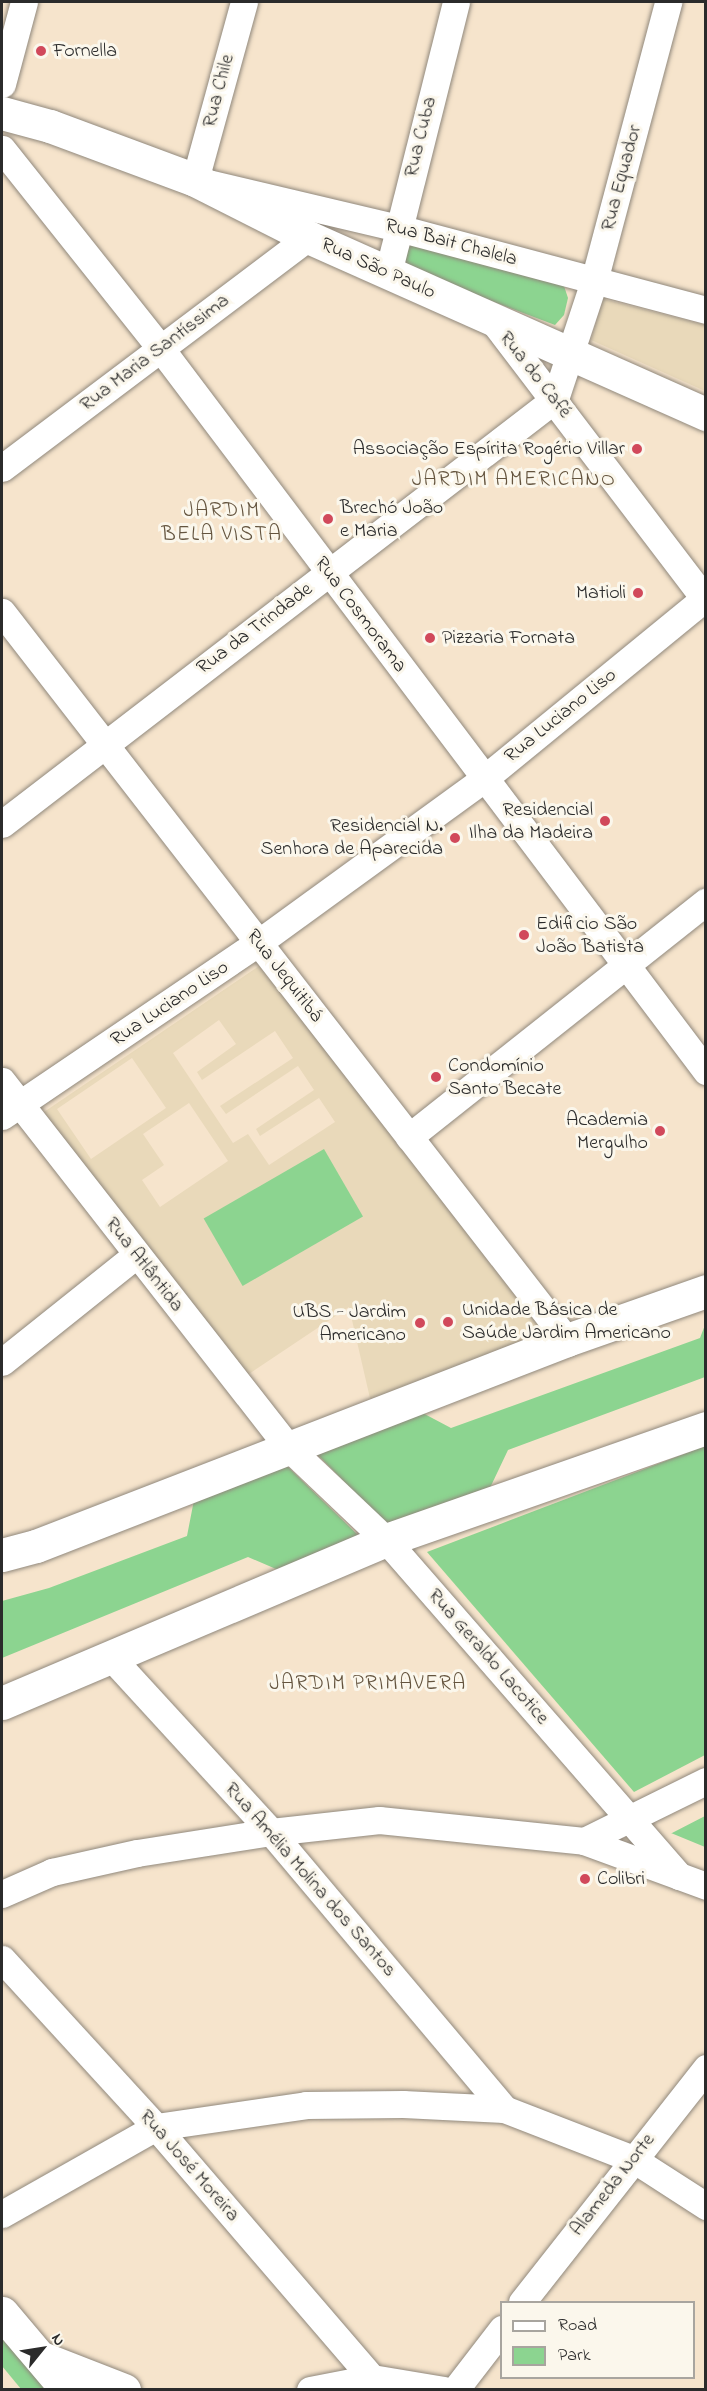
<!DOCTYPE html>
<meta charset="utf-8">
<style>
body{margin:0}
#map{position:relative;width:707px;height:2391px;overflow:hidden;background:#f6e4cc;font-family:"Indie Flower",sans-serif}
div>[style]{position:absolute}
[style*='--x']{left:calc(var(--x)*1px);top:calc(var(--y)*1px);width:calc(var(--w)*1px);rotate:calc(var(--a)*1deg)}
.built>*{inset:0;background:#e9d9ba}
.green>*{inset:0;background:#8cd490;transform-origin:0 0}
.roads{filter:drop-shadow(0 0 2px #90887c) drop-shadow(0 0 2px #90887c)}
.minor>*{height:27px;margin:-13.5px;padding:0 13.5px;transform-origin:13.5px;border-radius:13.5px;background:#fff}
.major>*{height:33px;margin:-16.5px;padding:0 16.5px;transform-origin:16.5px;border-radius:16.5px;background:#fff}
.dots>*{width:16px;height:16px;translate:-50% -50%;box-sizing:border-box;border:3px solid #fbf7ec;border-radius:50%}
span{translate:-50% -50%;white-space:nowrap;text-align:center;line-height:1.15;-webkit-text-stroke:6px #fbf7ec;paint-order:stroke}
.poi-label{font-size:20px;color:#2b2b2b}
.left{translate:0 -50%;text-align:left}
.right{translate:-100% -50%;text-align:right}
.street-label{font-size:20px;color:#2b2b2b}
.neighbourhood-label{font-size:21px;color:#64543e;letter-spacing:1.5px}
.frame{position:absolute;inset:0;border:3px solid #2b2b2b;pointer-events:none}
.legend{position:absolute;left:500px;top:2301px;width:195px;height:78px;box-sizing:border-box;background:#fbf7ec;border:2px solid #a8a59f;margin:0;padding:8px 10px;list-style:none;font-size:18px;color:#2b2b2b}
.legend li{display:flex;align-items:center;gap:12px;height:30px}
.legend b{width:30px;border:2px solid #a8a59f}
.north{position:absolute;left:12px;top:2319px;width:60px;height:60px;-webkit-text-stroke:4px #fbf7ec;paint-order:stroke;rotate:60deg;font-size:16px;font-weight:700;line-height:24px;text-align:center;color:#2b2b2b}
.north::after{content:'';display:block;margin:auto;width:21px;height:27px;background:#2b2b2b;clip-path:polygon(50% 0,100% 100%,50% 72%,0 100%)}
</style>
<div id="map">
<div class="built">
<i style="clip-path:polygon(603px 299px,705px 325px,705px 391px,591px 340px)"></i>
<i style="clip-path:polygon(evenodd,259px 966px,468px 1229px,556px 1337px,372px 1407px,349px 1307px,240px 1380px,41px 1114px,259px 966px,219px 1020px,236px 1044px,197px 1072px,202px 1080px,275px 1031px,293px 1058px,220px 1106px,226px 1114px,298px 1066px,314px 1090px,256px 1129px,260px 1136px,319px 1098px,335px 1122px,269px 1165px,248px 1134px,233px 1143px,173px 1053px,219px 1020px,259px 966px,132px 1058px,166px 1108px,91px 1159px,57px 1109px,132px 1058px,259px 966px,189px 1103px,228px 1161px,160px 1207px,142px 1180px,164px 1165px,143px 1134px,189px 1103px)"></i>
</div>
<div class="green">
<i style="clip-path:polygon(406px 244px,563px 283px,568px 298px,564px 315px,555px 325px,405px 268px,401px 259px)"></i>
<i style="left:324px;top:1149px;width:78px;height:139px;rotate:60deg"></i>
<i style="clip-path:polygon(705px 1325px,705px 1377px,508px 1450px,489px 1490px,388px 1526px,313px 1450px,417px 1410px,451px 1428px,700px 1338px)"></i>
<i style="clip-path:polygon(705px 1446px,705px 1755px,634px 1792px,427px 1552px)"></i>
<i style="clip-path:polygon(286px 1465px,362px 1539px,283px 1572px,248px 1557px,2px 1658px,2px 1601px,49px 1588px,187px 1536px,194px 1500px)"></i>
<i style="clip-path:polygon(705px 1816px,705px 1847px,671px 1833px,672px 1833px)"></i>
<i style="clip-path:polygon(2px 2332px,48px 2389px,21px 2389px,2px 2366px)"></i>
</div>
<div class="roads">
<div class="minor">
<i style="--x:244;--y:2;--w:185;--a:105.4"></i>
<i style="--x:195;--y:180;--w:209;--a:13.3"></i>
<i style="--x:398;--y:228;--w:319;--a:14.9"></i>
<i style="--x:2;--y:84;--w:85;--a:-75"></i>
<i style="--x:2;--y:149;--w:256;--a:51.5"></i>
<i style="--x:161;--y:349;--w:905;--a:52.95"></i>
<i style="--x:388;--y:273;--w:279;--a:-75.9"></i>
<i style="--x:493;--y:321;--w:352;--a:52.7"></i>
<i style="--x:2;--y:468;--w:383;--a:-37"></i>
<i style="--x:2;--y:612;--w:922;--a:52.19"></i>
<i style="--x:2;--y:824;--w:697;--a:-37.54"></i>
<i style="--x:555;--y:399;--w:124;--a:-71.7"></i>
<i style="--x:594;--y:281;--w:289;--a:-75.1"></i>
<i style="--x:2;--y:1081;--w:464;--a:52"></i>
<i style="--x:288;--y:1447;--w:135;--a:43.5"></i>
<i style="--x:386;--y:1540;--w:446;--a:48.9"></i>
<i style="--x:2;--y:1116;--w:309;--a:-34.1"></i>
<i style="--x:258;--y:943;--w:281;--a:-36"></i>
<i style="--x:485;--y:778;--w:283;--a:-39.3"></i>
<i style="--x:409;--y:1137;--w:379;--a:-38.4"></i>
<i style="--x:2;--y:1362;--w:171;--a:-38.6"></i>
<i style="--x:110;--y:1656;--w:239;--a:47.5"></i>
<i style="--x:271;--y:1832;--w:362;--a:49.9"></i>
<i style="--x:584;--y:1841;--w:136;--a:-26.2"></i>
<i style="--x:2;--y:1894;--w:55;--a:-23.7"></i>
<i style="--x:52;--y:1872;--w:87;--a:-12.6"></i>
<i style="--x:137;--y:1853;--w:136;--a:-8.9"></i>
<i style="--x:271;--y:1832;--w:109;--a:-6.3"></i>
<i style="--x:379;--y:1820;--w:206;--a:5.8"></i>
<i style="--x:584;--y:1841;--w:130;--a:20.2"></i>
<i style="--x:2;--y:1959;--w:228;--a:47.5"></i>
<i style="--x:156;--y:2127;--w:331;--a:49.3"></i>
<i style="--x:2;--y:2214;--w:177;--a:-29.5"></i>
<i style="--x:156;--y:2127;--w:152;--a:-8.3"></i>
<i style="--x:306;--y:2105;--w:97;--a:-0.6"></i>
<i style="--x:403;--y:2104;--w:101;--a:2.8"></i>
<i style="--x:504;--y:2109;--w:138;--a:21.2"></i>
<i style="--x:633;--y:2159;--w:87;--a:32.8"></i>
<i style="--x:522;--y:2302;--w:298;--a:-51.8"></i>
<i style="--x:310;--y:2390;--w:63;--a:-11"></i>
<i style="--x:372;--y:2378;--w:73;--a:9.5"></i>
<i style="--x:455;--y:2390;--w:77;--a:-52.4"></i>
</div>
<div class="major">
<i style="--x:2;--y:113;--w:50;--a:15.2"></i>
<i style="--x:50;--y:126;--w:155;--a:20.4"></i>
<i style="--x:195;--y:180;--w:127;--a:26.8"></i>
<i style="--x:308;--y:237;--w:436;--a:24"></i>
<i style="--x:2;--y:1555;--w:35;--a:-15"></i>
<i style="--x:36;--y:1546;--w:570;--a:-21.2"></i>
<i style="--x:567;--y:1340;--w:147;--a:-19.4"></i>
<i style="--x:2;--y:1703;--w:417;--a:-23"></i>
<i style="--x:386;--y:1540;--w:339;--a:-19.3"></i>
<i style="--x:2;--y:2313;--w:101;--a:49.8"></i>
<i style="--x:44;--y:2359;--w:86;--a:21.2"></i>
</div>
</div>
<div class="dots">
<i style="left:41px;top:51px;background:#d1495b"></i>
<i style="left:637px;top:449px;background:#d1495b"></i>
<i style="left:328px;top:519px;background:#d1495b"></i>
<i style="left:638px;top:593px;background:#d1495b"></i>
<i style="left:430px;top:638px;background:#d1495b"></i>
<i style="left:605px;top:821px;background:#d1495b"></i>
<i style="left:455px;top:838px;background:#d1495b"></i>
<i style="left:524px;top:935px;background:#d1495b"></i>
<i style="left:436px;top:1077px;background:#d1495b"></i>
<i style="left:660px;top:1131px;background:#d1495b"></i>
<i style="left:448px;top:1322px;background:#d1495b"></i>
<i style="left:420px;top:1323px;background:#d1495b"></i>
<i style="left:585px;top:1879px;background:#d1495b"></i>
</div>
<div class="poi-label">
<span class="left" style="left:53px;top:51px">Fornella</span>
<span class="right" style="left:625px;top:449px">Associação Espírita Rogério Villar</span>
<span class="left" style="left:340px;top:520px">Brechó João<br>e Maria</span>
<span class="right" style="left:626px;top:593px">Matioli</span>
<span class="left" style="left:442px;top:638px">Pizzaria Fornata</span>
<span class="right" style="left:593px;top:822px">Residencial<br>Ilha da Madeira</span>
<span class="right" style="left:443px;top:838px">Residencial N.<br>Senhora de Aparecida</span>
<span class="left" style="left:536px;top:936px">Edificio São<br>João Batista</span>
<span class="left" style="left:448px;top:1078px">Condomínio<br>Santo Becate</span>
<span class="right" style="left:648px;top:1132px">Academia<br>Mergulho</span>
<span class="left" style="left:462px;top:1322px">Unidade Básica de<br>Saúde Jardim Americano</span>
<span class="right" style="left:406px;top:1324px">UBS - Jardim<br>Americano</span>
<span class="left" style="left:597px;top:1879px">Colibri</span>
</div>
<div class="street-label">
<span style="left:219px;top:91px;rotate:-75deg">Rua Chile</span>
<span style="left:421px;top:137px;rotate:-76deg">Rua Cuba</span>
<span style="left:622px;top:178px;rotate:-75deg">Rua Equador</span>
<span style="left:451px;top:243px;rotate:15deg">Rua Bait Chalela</span>
<span style="left:378px;top:269px;rotate:24deg">Rua São Paulo</span>
<span style="left:155px;top:353px;rotate:-37deg">Rua Maria Santíssima</span>
<span style="left:535px;top:375px;rotate:52deg">Rua do Café</span>
<span style="left:360px;top:615px;rotate:53deg">Rua Cosmorama</span>
<span style="left:255px;top:629px;rotate:-37deg">Rua da Trindade</span>
<span style="left:561px;top:716px;rotate:-39deg">Rua Luciano Liso</span>
<span style="left:284px;top:976px;rotate:52deg">Rua Jequitibá</span>
<span style="left:170px;top:1004px;rotate:-34deg">Rua Luciano Liso</span>
<span style="left:144px;top:1265px;rotate:52deg">Rua Atlântida</span>
<span style="left:488px;top:1657px;rotate:49deg">Rua Geraldo Lacotice</span>
<span style="left:310px;top:1880px;rotate:49deg">Rua Amélia Molina dos Santos</span>
<span style="left:189px;top:2166px;rotate:49deg">Rua José Moreira</span>
<span style="left:613px;top:2185px;rotate:-52deg">Alameda Norte</span>
</div>
<div class="neighbourhood-label">
<span style="left:514px;top:480px">JARDIM AMERICANO</span>
<span style="left:222px;top:523px">JARDIM<br>BELA VISTA</span>
<span style="left:368px;top:1684px">JARDIM PRIMAVERA</span>
</div>
<div class="frame"></div>
<ul class="legend">
<li><b style="height:8px;background:#fff"></b>Road</li>
<li><b style="height:16px;background:#8cd490"></b>Park</li>
</ul>
<div class="north">N</div>
</div>
